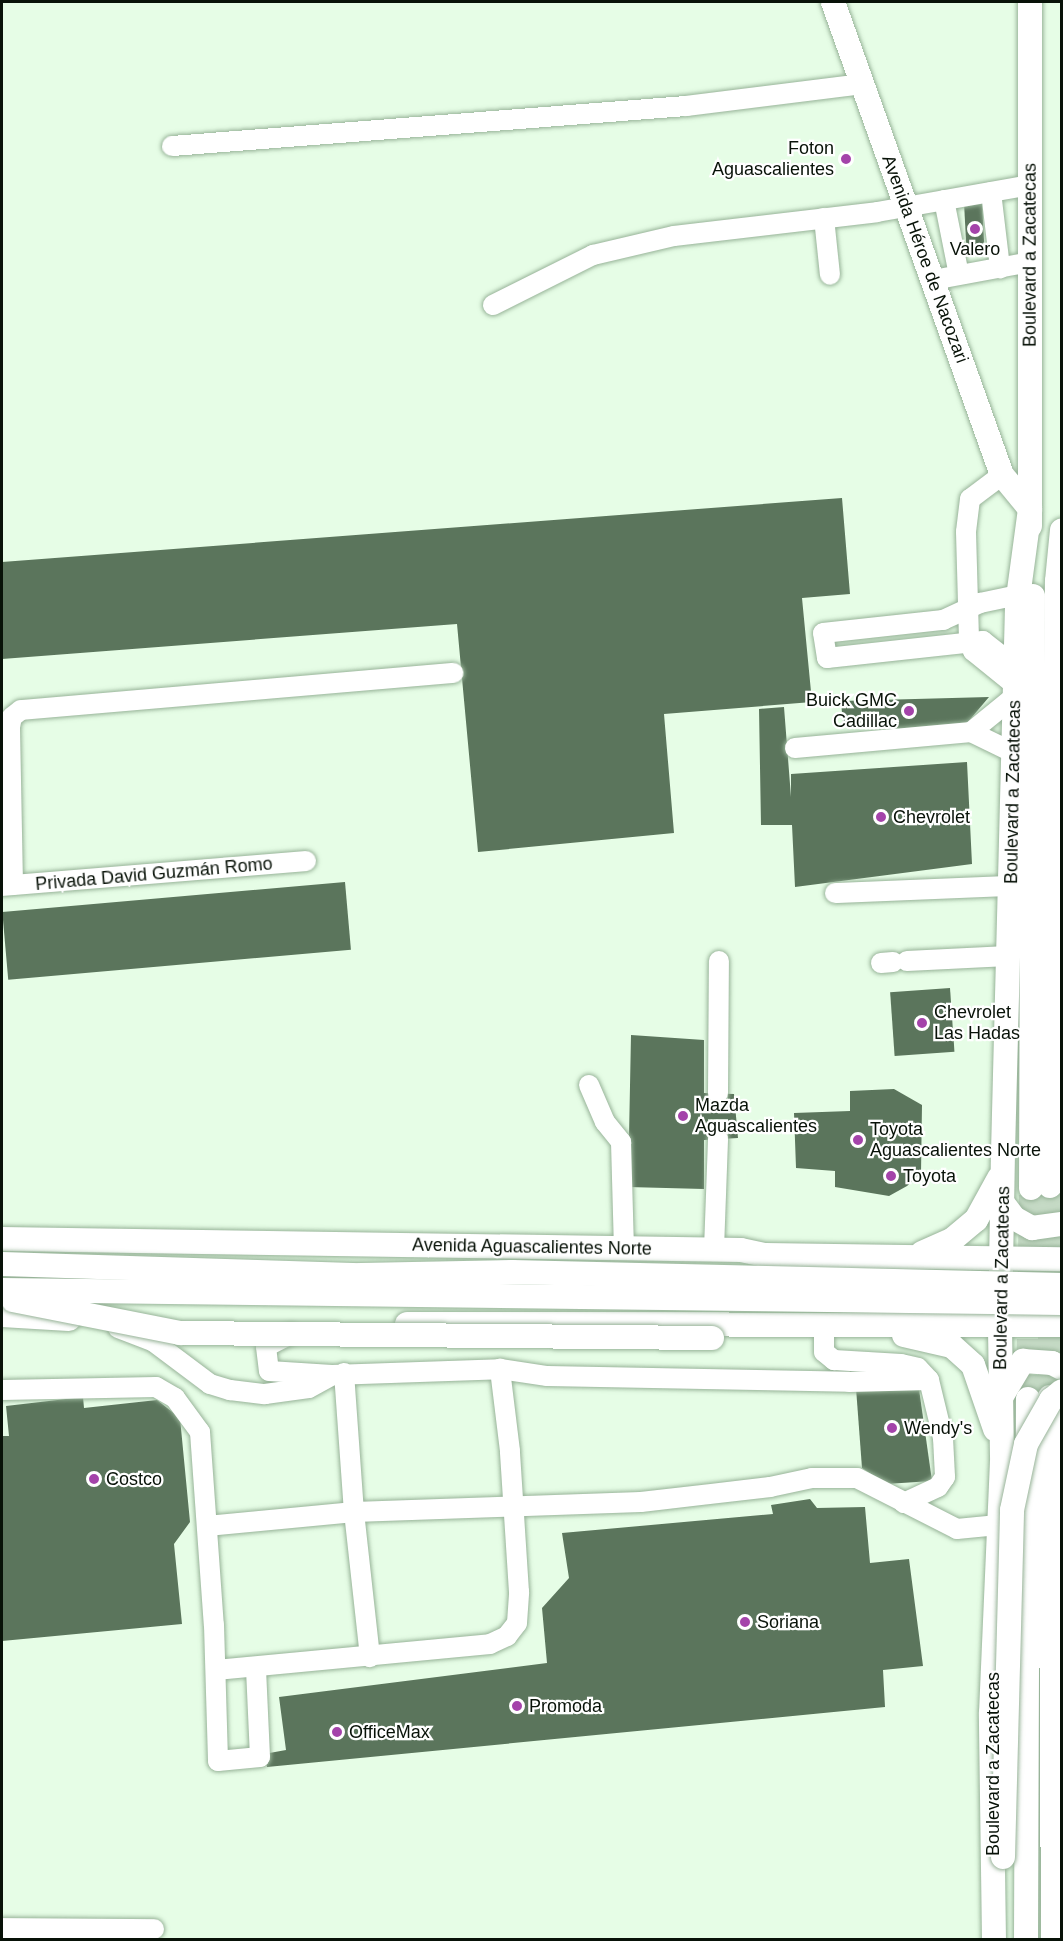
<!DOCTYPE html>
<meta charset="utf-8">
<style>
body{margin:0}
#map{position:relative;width:1063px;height:1941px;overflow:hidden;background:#e6fde6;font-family:Helvetica,sans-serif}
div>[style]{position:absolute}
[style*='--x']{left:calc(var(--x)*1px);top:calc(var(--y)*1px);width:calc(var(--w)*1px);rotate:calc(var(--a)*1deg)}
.building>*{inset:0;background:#5b755c;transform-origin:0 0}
.minor-tunnel>*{height:20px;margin-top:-10px;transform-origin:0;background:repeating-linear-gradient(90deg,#c5dac5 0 20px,transparent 0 30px)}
.major-tunnel>*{height:24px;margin-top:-12px;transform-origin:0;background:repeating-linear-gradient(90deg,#c5dac5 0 24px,transparent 0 36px)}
.roads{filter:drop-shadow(0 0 2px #97b398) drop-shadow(0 0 2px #97b398)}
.minor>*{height:20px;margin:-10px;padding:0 10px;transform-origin:10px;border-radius:10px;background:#fff}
.major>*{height:24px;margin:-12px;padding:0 12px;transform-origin:12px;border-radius:12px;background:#fff}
.bridges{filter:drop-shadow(0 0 2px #97b398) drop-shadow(0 0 2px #97b398)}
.major-bridge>*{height:24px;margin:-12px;padding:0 12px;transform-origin:12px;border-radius:12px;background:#fff}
.dots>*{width:16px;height:16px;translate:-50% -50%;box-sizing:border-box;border:3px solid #fff;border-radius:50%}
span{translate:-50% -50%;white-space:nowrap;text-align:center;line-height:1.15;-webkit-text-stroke:4.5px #fff;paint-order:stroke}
.poi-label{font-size:18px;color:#081208}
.right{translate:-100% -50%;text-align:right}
.left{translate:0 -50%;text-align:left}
.street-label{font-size:18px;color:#081208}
.frame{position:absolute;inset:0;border:3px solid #081208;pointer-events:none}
</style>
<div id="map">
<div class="building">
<i style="left:982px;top:202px;width:53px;height:18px;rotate:87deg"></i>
<i style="clip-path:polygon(842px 498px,850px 594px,802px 598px,812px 702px,664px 714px,674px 833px,478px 852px,457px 624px,2px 659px,2px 562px)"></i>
<i style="clip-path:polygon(989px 697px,967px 723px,898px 729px,888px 720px,843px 725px,841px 701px)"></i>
<i style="clip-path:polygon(784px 707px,791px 797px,791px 774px,967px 762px,972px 864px,795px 887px,792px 825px,761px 825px,759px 709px)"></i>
<i style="left:345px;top:882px;width:68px;height:344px;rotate:85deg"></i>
<i style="left:950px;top:988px;width:64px;height:60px;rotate:86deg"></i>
<i style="clip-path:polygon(631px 1035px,704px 1040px,704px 1093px,734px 1094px,738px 1138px,704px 1140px,704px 1189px,628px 1187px)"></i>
<i style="clip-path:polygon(894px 1089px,922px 1105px,921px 1173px,907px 1186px,889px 1196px,835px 1187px,835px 1171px,796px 1168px,794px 1113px,850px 1111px,850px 1091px)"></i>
<i style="clip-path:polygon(856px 1388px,919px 1389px,932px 1481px,886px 1484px,862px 1468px)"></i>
<i style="clip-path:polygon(83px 1397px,84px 1408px,157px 1400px,180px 1418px,190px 1522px,174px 1544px,182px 1624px,2px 1641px,2px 1436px,9px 1436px,6px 1406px)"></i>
<i style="clip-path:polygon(810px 1499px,817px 1508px,865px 1507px,870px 1563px,909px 1559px,923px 1666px,883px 1670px,885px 1707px,267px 1767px,264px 1754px,286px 1750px,279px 1697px,547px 1663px,542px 1608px,569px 1578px,562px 1533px,773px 1514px,771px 1505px)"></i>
</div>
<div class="minor-tunnel">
<i style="--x:718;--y:1139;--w:46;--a:-90"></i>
</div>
<div class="major-tunnel">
<i style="--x:1050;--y:1397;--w:211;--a:-90"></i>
<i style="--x:1028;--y:1399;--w:211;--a:-89.2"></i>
</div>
<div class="roads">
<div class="minor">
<i style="--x:172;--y:146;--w:516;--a:-4.45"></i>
<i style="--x:686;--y:106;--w:178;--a:-7.1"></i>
<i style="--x:991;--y:192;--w:77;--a:83.2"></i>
<i style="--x:944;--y:200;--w:76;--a:78.7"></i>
<i style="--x:824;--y:218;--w:57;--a:84"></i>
<i style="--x:933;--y:280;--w:99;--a:-10.5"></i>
<i style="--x:493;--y:305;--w:112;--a:-26.6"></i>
<i style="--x:593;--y:255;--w:83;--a:-13.2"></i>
<i style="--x:674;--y:236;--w:204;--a:-6.7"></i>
<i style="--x:877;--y:212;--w:155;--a:-10"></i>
<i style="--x:1002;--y:475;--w:40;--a:143"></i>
<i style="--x:970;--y:499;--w:33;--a:97"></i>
<i style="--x:966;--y:532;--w:109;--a:88.4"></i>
<i style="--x:969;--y:641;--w:11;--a:68"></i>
<i style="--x:973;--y:651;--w:54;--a:39"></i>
<i style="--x:1016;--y:667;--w:42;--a:-141.8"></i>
<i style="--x:983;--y:641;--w:157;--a:173.8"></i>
<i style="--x:827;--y:658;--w:25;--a:-99"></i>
<i style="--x:823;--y:633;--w:121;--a:-6.2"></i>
<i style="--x:943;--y:620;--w:41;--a:-24.7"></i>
<i style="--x:980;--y:603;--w:40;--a:-12"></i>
<i style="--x:971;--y:732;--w:57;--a:-39.3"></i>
<i style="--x:795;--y:748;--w:177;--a:-5.2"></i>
<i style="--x:971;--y:732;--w:48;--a:26"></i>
<i style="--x:13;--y:885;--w:158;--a:-91.1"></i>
<i style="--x:10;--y:727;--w:10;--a:-79"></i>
<i style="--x:12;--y:717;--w:11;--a:-38"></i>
<i style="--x:21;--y:710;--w:434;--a:-4.9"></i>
<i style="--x:2;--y:886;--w:305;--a:-4.7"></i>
<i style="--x:835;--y:893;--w:175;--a:-2.3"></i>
<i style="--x:907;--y:961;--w:101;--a:-2.8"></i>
<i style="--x:881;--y:963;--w:12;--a:-5"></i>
<i style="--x:589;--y:1085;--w:40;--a:66.6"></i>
<i style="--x:605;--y:1122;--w:26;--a:51"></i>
<i style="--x:621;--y:1142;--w:106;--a:88.4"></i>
<i style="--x:718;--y:1093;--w:132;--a:-89.6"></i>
<i style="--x:714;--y:1249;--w:110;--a:-87.9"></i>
<i style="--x:824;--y:1324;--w:28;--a:90"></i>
<i style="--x:824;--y:1352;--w:13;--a:39"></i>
<i style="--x:834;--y:1360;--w:67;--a:3.4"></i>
<i style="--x:901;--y:1364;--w:17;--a:13"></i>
<i style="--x:918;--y:1368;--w:16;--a:47"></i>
<i style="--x:929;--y:1380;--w:60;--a:76.4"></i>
<i style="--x:943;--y:1438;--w:39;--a:87"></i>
<i style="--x:945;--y:1477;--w:12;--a:125"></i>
<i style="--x:938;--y:1487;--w:38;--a:155"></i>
<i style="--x:118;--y:1328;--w:39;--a:21"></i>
<i style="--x:154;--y:1342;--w:70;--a:36.9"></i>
<i style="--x:210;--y:1384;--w:21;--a:17"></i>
<i style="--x:230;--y:1390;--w:35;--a:7"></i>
<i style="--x:265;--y:1394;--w:44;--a:-7.8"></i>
<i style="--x:309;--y:1388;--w:25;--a:-29"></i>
<i style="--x:291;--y:1334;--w:28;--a:153"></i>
<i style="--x:266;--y:1347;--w:24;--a:83"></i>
<i style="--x:269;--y:1371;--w:63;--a:3.6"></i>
<i style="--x:332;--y:1375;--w:168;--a:-2"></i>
<i style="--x:500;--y:1369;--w:48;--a:8.5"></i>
<i style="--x:547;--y:1376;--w:302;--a:1.1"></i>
<i style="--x:849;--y:1382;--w:80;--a:-1.4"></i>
<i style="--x:344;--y:1373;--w:139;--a:85.9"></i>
<i style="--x:354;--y:1512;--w:146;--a:83.7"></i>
<i style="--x:2;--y:1390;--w:154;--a:-1.1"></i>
<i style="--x:156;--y:1387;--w:22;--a:30"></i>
<i style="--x:175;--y:1398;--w:42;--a:53.7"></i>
<i style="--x:200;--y:1432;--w:194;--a:85.9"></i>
<i style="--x:214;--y:1625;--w:136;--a:88.3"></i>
<i style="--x:218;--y:1761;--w:42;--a:-5.4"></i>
<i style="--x:260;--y:1757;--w:89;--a:-92.6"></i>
<i style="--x:207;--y:1526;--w:148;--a:-5.4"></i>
<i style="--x:354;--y:1512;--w:287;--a:-2"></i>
<i style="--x:641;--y:1502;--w:130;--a:-6.6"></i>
<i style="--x:770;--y:1487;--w:43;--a:-12.1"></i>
<i style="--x:812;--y:1478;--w:45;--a:0"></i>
<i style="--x:857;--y:1478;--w:112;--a:27"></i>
<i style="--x:957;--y:1529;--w:41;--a:-5.6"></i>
<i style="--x:216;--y:1670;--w:275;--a:-5.4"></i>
<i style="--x:490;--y:1644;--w:19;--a:-25"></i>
<i style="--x:507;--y:1636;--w:16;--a:-52"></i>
<i style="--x:517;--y:1623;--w:31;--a:-86"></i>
<i style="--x:519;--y:1592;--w:141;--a:-93.7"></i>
<i style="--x:510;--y:1451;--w:83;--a:-97"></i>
<i style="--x:2;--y:1928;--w:152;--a:0.4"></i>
</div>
<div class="major">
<i style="--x:833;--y:2;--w:502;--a:70.34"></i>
<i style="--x:1002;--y:475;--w:44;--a:50.5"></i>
<i style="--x:1030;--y:2;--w:524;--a:90"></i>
<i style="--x:1050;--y:1186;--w:605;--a:-89.34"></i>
<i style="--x:1057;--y:581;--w:51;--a:-84.4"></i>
<i style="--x:1031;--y:1188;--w:592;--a:-89.81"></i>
<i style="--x:1002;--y:1202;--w:20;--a:53"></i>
<i style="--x:1014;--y:1218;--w:21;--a:29"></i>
<i style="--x:1032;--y:1228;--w:30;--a:-8"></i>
<i style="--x:2;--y:1239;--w:739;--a:0.85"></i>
<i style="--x:741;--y:1250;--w:25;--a:12"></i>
<i style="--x:765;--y:1255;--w:297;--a:0.8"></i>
<i style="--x:922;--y:1253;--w:34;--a:-24"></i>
<i style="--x:953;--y:1239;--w:30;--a:-40"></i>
<i style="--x:976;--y:1220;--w:48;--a:-61.3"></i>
<i style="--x:2;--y:1315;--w:67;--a:3.4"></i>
<i style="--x:407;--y:1324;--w:655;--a:0.09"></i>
<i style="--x:904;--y:1335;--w:49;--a:12.9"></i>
<i style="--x:952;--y:1346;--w:28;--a:42"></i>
<i style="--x:973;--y:1365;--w:68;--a:71"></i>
<i style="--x:1003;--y:1394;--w:39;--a:-59"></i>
<i style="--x:1023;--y:1361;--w:29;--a:4"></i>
<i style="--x:1052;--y:1363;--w:11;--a:27"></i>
<i style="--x:1050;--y:1397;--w:543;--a:89.68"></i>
<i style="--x:994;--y:1940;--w:227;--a:-90.8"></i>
<i style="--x:991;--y:1713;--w:257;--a:-87.5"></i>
<i style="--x:1002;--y:1456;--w:132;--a:-90.9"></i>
<i style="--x:1000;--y:1324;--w:172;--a:-89"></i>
<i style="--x:1003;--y:1152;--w:547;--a:-88.53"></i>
<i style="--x:1017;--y:605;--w:97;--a:-82.3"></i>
<i style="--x:1026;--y:1940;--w:541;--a:-89.79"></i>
</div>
</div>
<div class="bridges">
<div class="major-bridge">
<i style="--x:2;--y:1264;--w:359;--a:1.8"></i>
<i style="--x:361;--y:1275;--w:151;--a:-1.1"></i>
<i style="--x:512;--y:1272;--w:550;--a:1.35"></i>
<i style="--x:2;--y:1290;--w:1060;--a:0.7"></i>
<i style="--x:13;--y:1300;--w:170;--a:11.2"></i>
<i style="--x:180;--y:1333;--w:532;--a:0.54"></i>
<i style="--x:1003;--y:1857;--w:347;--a:-88.5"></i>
<i style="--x:1012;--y:1510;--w:67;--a:-78"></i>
<i style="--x:1026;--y:1444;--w:51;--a:-60.4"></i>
<i style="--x:1051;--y:1400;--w:14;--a:-39"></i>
</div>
</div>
<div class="dots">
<i style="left:846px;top:159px;background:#a443aa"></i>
<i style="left:975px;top:229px;background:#a443aa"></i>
<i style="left:909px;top:711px;background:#a443aa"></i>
<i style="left:881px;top:817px;background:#a443aa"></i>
<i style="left:922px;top:1023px;background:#a443aa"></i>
<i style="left:683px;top:1116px;background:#a443aa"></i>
<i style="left:858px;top:1140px;background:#a443aa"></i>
<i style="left:891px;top:1176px;background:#a443aa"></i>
<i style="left:892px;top:1428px;background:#a443aa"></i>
<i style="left:94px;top:1479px;background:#a443aa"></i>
<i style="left:745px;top:1622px;background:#a443aa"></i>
<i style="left:517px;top:1706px;background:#a443aa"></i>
<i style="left:337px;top:1732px;background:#a443aa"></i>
</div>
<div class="poi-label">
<span class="right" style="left:834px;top:159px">Foton<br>Aguascalientes</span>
<span style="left:975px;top:249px">Valero</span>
<span class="right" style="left:897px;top:711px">Buick GMC<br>Cadillac</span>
<span class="left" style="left:893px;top:817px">Chevrolet</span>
<span class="left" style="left:934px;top:1023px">Chevrolet<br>Las Hadas</span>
<span class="left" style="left:695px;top:1116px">Mazda<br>Aguascalientes</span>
<span class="left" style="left:870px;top:1140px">Toyota<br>Aguascalientes Norte</span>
<span class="left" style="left:903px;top:1176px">Toyota</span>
<span class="left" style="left:904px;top:1428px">Wendy's</span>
<span class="left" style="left:106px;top:1479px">Costco</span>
<span class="left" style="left:757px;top:1622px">Soriana</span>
<span class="left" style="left:529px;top:1706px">Promoda</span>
<span class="left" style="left:349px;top:1732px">OfficeMax</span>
</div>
<div class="street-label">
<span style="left:1030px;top:255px;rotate:-90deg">Boulevard a Zacatecas</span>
<span style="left:925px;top:259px;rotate:70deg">Avenida Héroe de Nacozari</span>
<span style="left:1013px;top:792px;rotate:-89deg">Boulevard a Zacatecas</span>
<span style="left:154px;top:874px;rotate:-5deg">Privada David Guzmán Romo</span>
<span style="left:532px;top:1247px;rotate:1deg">Avenida Aguascalientes Norte</span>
<span style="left:1002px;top:1278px;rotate:-89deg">Boulevard a Zacatecas</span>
<span style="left:993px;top:1764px;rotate:-90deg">Boulevard a Zacatecas</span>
</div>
<div class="frame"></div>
</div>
